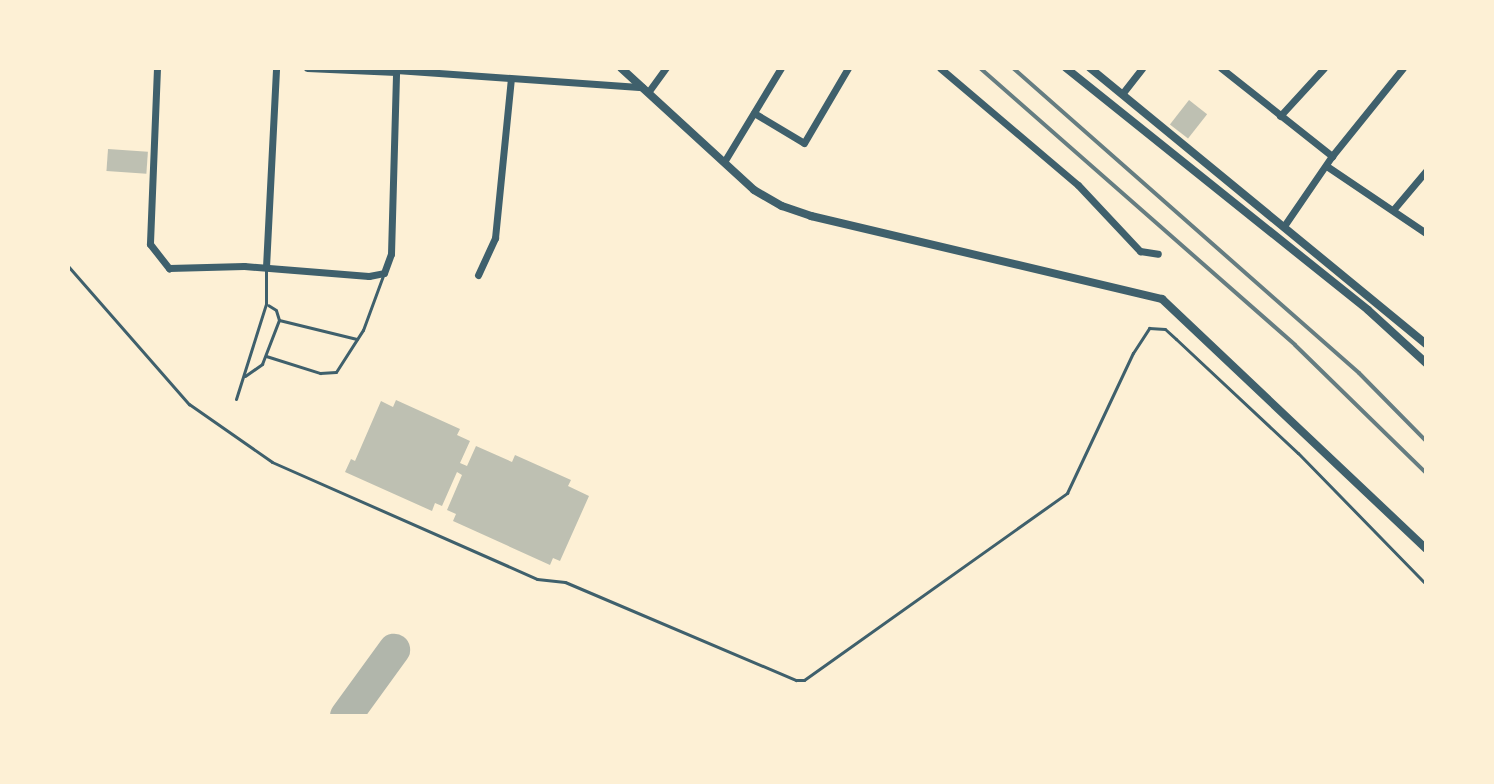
<!DOCTYPE html>
<style>
body{margin:0}
#map{position:relative;width:1494px;height:784px;overflow:hidden;background:#fdf0d5;font-family:Cabin,sans-serif}
div>[style]{position:absolute}
[style*='--x']{left:calc(var(--x)*1px);top:calc(var(--y)*1px);width:calc(var(--w)*1px);rotate:calc(var(--a)*1deg)}
.taxiway>*{height:32px;margin:-16px;padding:0 16px;transform-origin:16px;border-radius:16px;background:#b1b6ab}
.building>*{inset:0;background:#bec0b2;transform-origin:0 0}
.service>*{height:3px;margin:-1.5px;padding:0 1.5px;transform-origin:1.5px;border-radius:1.5px;background:#3f606c}
.minor>*{height:7px;margin:-3.5px;padding:0 3.5px;transform-origin:3.5px;border-radius:3.5px;background:#3f606c}
.tertiary>*{height:8px;margin:-4px;padding:0 4px;transform-origin:4px;border-radius:4px;background:#3f606c}
.rail>*{height:4px;margin:-2px;padding:0 2px;transform-origin:2px;border-radius:2px;background:#657d81}
span{translate:-50% -50%;white-space:nowrap;text-align:center;line-height:1.15;-webkit-text-stroke:8px #fdf0d5;paint-order:stroke}
.frame{position:absolute;inset:0;border:70px solid #fdf0d5;pointer-events:none}
</style>
<div id="map">
<div class="taxiway">
<i style="--x:346;--y:716;--w:82;--a:-54"></i>
</div>
<div class="building">
<i style="left:1189px;top:100px;width:23px;height:31px;rotate:38deg"></i>
<i style="left:108px;top:149px;width:40px;height:22px;rotate:4deg"></i>
<i style="clip-path:polygon(396px 400px,460px 429px,457px 435px,470px 441px,460px 463px,467px 466px,476px 446px,512px 462px,515px 455px,571px 480px,568px 486px,589px 496px,560px 561px,553px 558px,550px 565px,453px 521px,456px 514px,447px 510px,462px 475px,457px 472px,442px 506px,435px 503px,432px 511px,345px 472px,351px 459px,355px 461px,381px 401px,393px 407px)"></i>
</div>
<div class="service">
<i style="--x:68;--y:266;--w:184;--a:48.8"></i>
<i style="--x:189;--y:404;--w:101;--a:34.9"></i>
<i style="--x:272;--y:462;--w:290;--a:23.8"></i>
<i style="--x:537;--y:579;--w:28;--a:6"></i>
<i style="--x:565;--y:582;--w:251;--a:23"></i>
<i style="--x:796;--y:680;--w:8;--a:0"></i>
<i style="--x:804;--y:680;--w:323;--a:-35.4"></i>
<i style="--x:1067;--y:493;--w:155;--a:-64.8"></i>
<i style="--x:1133;--y:353;--w:30;--a:-57"></i>
<i style="--x:1149;--y:328;--w:16;--a:4"></i>
<i style="--x:1165;--y:329;--w:15;--a:42"></i>
<i style="--x:1176;--y:339;--w:167;--a:43.1"></i>
<i style="--x:1298;--y:453;--w:183;--a:45.7"></i>
<i style="--x:279;--y:320;--w:80;--a:13.7"></i>
<i style="--x:266;--y:356;--w:57;--a:17.5"></i>
<i style="--x:320;--y:373;--w:16;--a:-4"></i>
<i style="--x:336;--y:372;--w:50;--a:-57.3"></i>
<i style="--x:363;--y:330;--w:61;--a:-69.8"></i>
<i style="--x:245;--y:376;--w:21;--a:-35"></i>
<i style="--x:262;--y:364;--w:47;--a:-68.9"></i>
<i style="--x:279;--y:320;--w:10;--a:-107"></i>
<i style="--x:276;--y:310;--w:9;--a:-148"></i>
<i style="--x:236;--y:399;--w:100;--a:-72.5"></i>
<i style="--x:266;--y:304;--w:37;--a:-90"></i>
</div>
<div class="minor">
<i style="--x:157;--y:68;--w:176;--a:92.3"></i>
<i style="--x:150;--y:244;--w:31;--a:52"></i>
<i style="--x:169;--y:268;--w:75;--a:-1.5"></i>
<i style="--x:244;--y:266;--w:125;--a:4.6"></i>
<i style="--x:369;--y:276;--w:15;--a:-11"></i>
<i style="--x:384;--y:273;--w:20;--a:-70"></i>
<i style="--x:391;--y:254;--w:182;--a:-88.4"></i>
<i style="--x:396;--y:72;--w:89;--a:-177.4"></i>
<i style="--x:940;--y:68;--w:181;--a:40.3"></i>
<i style="--x:1078;--y:185;--w:91;--a:46.8"></i>
<i style="--x:1140;--y:251;--w:18;--a:9"></i>
<i style="--x:1221;--y:68;--w:142;--a:38.4"></i>
<i style="--x:396;--y:70;--w:247;--a:4"></i>
<i style="--x:649;--y:91;--w:29;--a:-54"></i>
<i style="--x:1122;--y:94;--w:33;--a:-52"></i>
<i style="--x:754;--y:113;--w:58;--a:31"></i>
<i style="--x:804;--y:143;--w:87;--a:-59.6"></i>
<i style="--x:1280;--y:116;--w:65;--a:-47.5"></i>
<i style="--x:724;--y:162;--w:110;--a:-58.8"></i>
<i style="--x:1328;--y:167;--w:118;--a:34"></i>
<i style="--x:1393;--y:210;--w:51;--a:-49.8"></i>
<i style="--x:1284;--y:226;--w:85;--a:-55.6"></i>
<i style="--x:1332;--y:156;--w:113;--a:-51.1"></i>
<i style="--x:266;--y:267;--w:199;--a:-87.1"></i>
<i style="--x:478;--y:275;--w:41;--a:-65.3"></i>
<i style="--x:495;--y:238;--w:160;--a:-84.3"></i>
</div>
<div class="tertiary">
<i style="--x:621;--y:68;--w:180;--a:42.5"></i>
<i style="--x:754;--y:190;--w:32;--a:30"></i>
<i style="--x:782;--y:206;--w:31;--a:19"></i>
<i style="--x:811;--y:216;--w:361;--a:13.3"></i>
<i style="--x:1162;--y:299;--w:364;--a:43.4"></i>
<i style="--x:1066;--y:68;--w:387;--a:38.7"></i>
<i style="--x:1368;--y:310;--w:79;--a:42.4"></i>
<i style="--x:1090;--y:68;--w:435;--a:39.4"></i>
</div>
<div class="rail">
<i style="--x:980;--y:68;--w:419;--a:41.3"></i>
<i style="--x:1295;--y:345;--w:183;--a:44.3"></i>
<i style="--x:1013;--y:68;--w:461;--a:41.4"></i>
<i style="--x:1359;--y:373;--w:95;--a:45.4"></i>
</div>
<div class="frame"></div>
</div>
